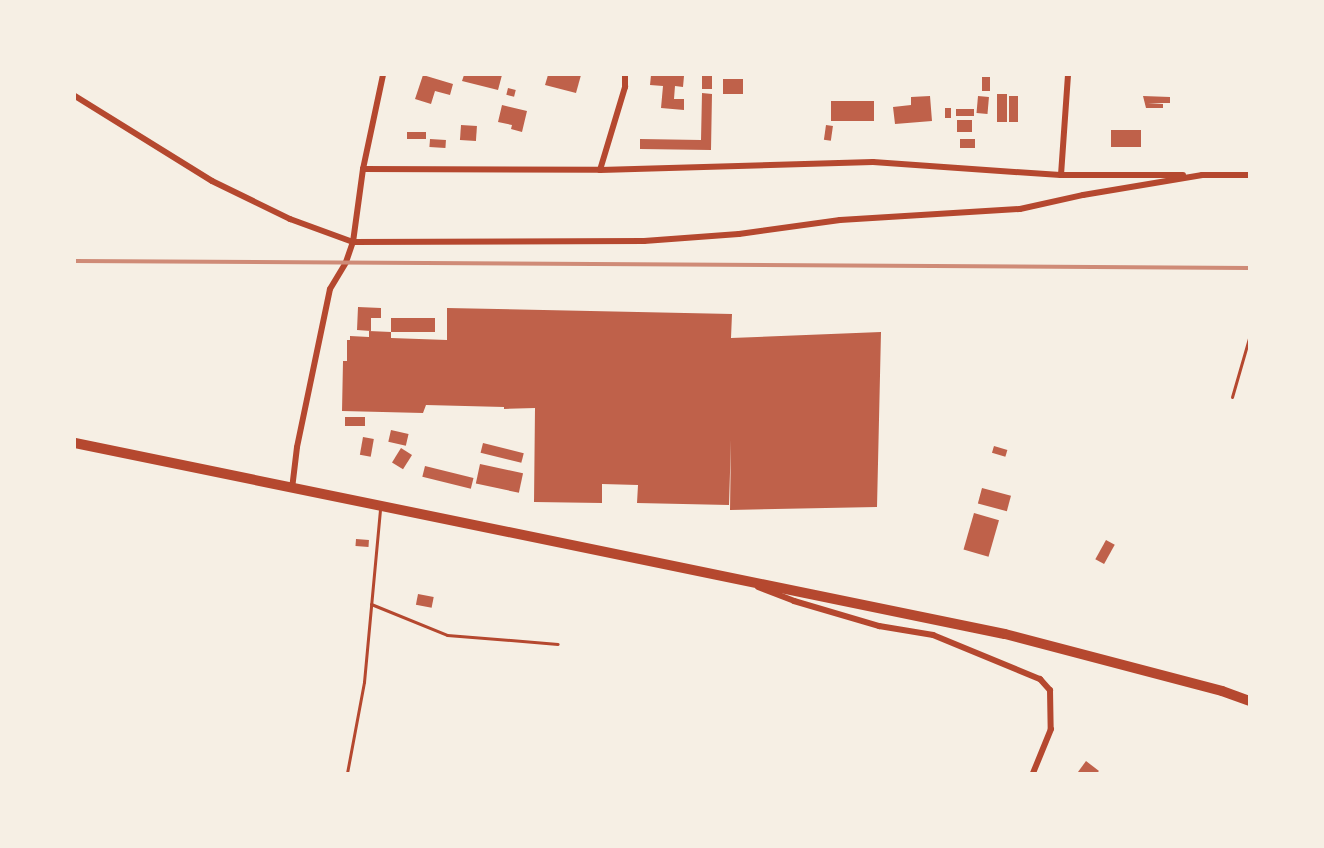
<!DOCTYPE html>
<style>
body{margin:0}
#map{position:relative;width:1324px;height:848px;overflow:hidden;background:#f6efe4;font-family:Cabin,sans-serif}
div>[style]{position:absolute}
[style*='--x']{left:calc(var(--x)*1px);top:calc(var(--y)*1px);width:calc(var(--w)*1px);rotate:calc(var(--a)*1deg)}
.building>*{inset:0;background:#bf614a;transform-origin:0 0}
.service>*{height:3px;margin:-1.5px;padding:0 1.5px;transform-origin:1.5px;border-radius:1.5px;background:#b5482f}
.minor>*{height:6px;margin:-3px;padding:0 3px;transform-origin:3px;border-radius:3px;background:#b5482f}
.trunk>*{height:10px;margin:-5px;padding:0 5px;transform-origin:5px;border-radius:5px;background:#b5482f}
.rail>*{height:4px;margin:-2px;padding:0 2px;transform-origin:2px;border-radius:2px;background:#cf8b77}
span{translate:-50% -50%;white-space:nowrap;text-align:center;line-height:1.15;-webkit-text-stroke:6px #f6efe4;paint-order:stroke}
.frame{position:absolute;inset:0;border:76px solid #f6efe4;pointer-events:none}
</style>
<div id="map">
<div class="building">
<i style="clip-path:polygon(423px 75px,453px 84px,450px 95px,435px 91px,431px 104px,415px 99px)"></i>
<i style="clip-path:polygon(464px 75px,502px 75px,498px 90px,462px 81px)"></i>
<i style="clip-path:polygon(548px 75px,581px 75px,576px 93px,545px 85px)"></i>
<i style="clip-path:polygon(651px 75px,684px 76px,683px 87px,675px 86px,674px 99px,684px 99px,684px 110px,661px 108px,663px 86px,650px 85px)"></i>
<i style="left:702px;top:75px;width:10px;height:14px"></i>
<i style="left:982px;top:77px;width:8px;height:14px"></i>
<i style="left:723px;top:79px;width:20px;height:15px"></i>
<i style="left:508px;top:88px;width:8px;height:7px;rotate:14deg"></i>
<i style="clip-path:polygon(702px 93px,712px 94px,711px 150px,640px 149px,640px 139px,701px 140px)"></i>
<i style="left:997px;top:94px;width:10px;height:28px"></i>
<i style="clip-path:polygon(930px 96px,932px 121px,895px 124px,893px 107px,911px 105px,911px 97px)"></i>
<i style="left:978px;top:96px;width:11px;height:17px;rotate:5deg"></i>
<i style="left:1009px;top:96px;width:9px;height:26px"></i>
<i style="clip-path:polygon(1143px 96px,1170px 97px,1170px 103px,1148px 103px,1163px 104px,1163px 108px,1146px 108px)"></i>
<i style="left:831px;top:101px;width:43px;height:20px"></i>
<i style="clip-path:polygon(502px 105px,527px 111px,522px 132px,511px 129px,512px 125px,498px 122px)"></i>
<i style="left:945px;top:108px;width:6px;height:10px"></i>
<i style="left:956px;top:109px;width:18px;height:7px"></i>
<i style="left:957px;top:120px;width:15px;height:12px"></i>
<i style="left:461px;top:125px;width:16px;height:15px;rotate:4deg"></i>
<i style="left:826px;top:125px;width:7px;height:15px;rotate:8deg"></i>
<i style="left:1111px;top:130px;width:30px;height:17px"></i>
<i style="left:407px;top:132px;width:19px;height:7px"></i>
<i style="left:430px;top:139px;width:16px;height:8px;rotate:4deg"></i>
<i style="left:960px;top:139px;width:15px;height:9px"></i>
<i style="clip-path:polygon(358px 307px,381px 308px,381px 318px,371px 318px,371px 331px,357px 330px)"></i>
<i style="clip-path:polygon(447px 308px,732px 314px,731px 338px,881px 332px,877px 507px,730px 510px,731px 440px,729px 505px,637px 503px,638px 485px,602px 484px,602px 503px,534px 502px,535px 408px,504px 409px,504px 407px,426px 405px,423px 413px,342px 411px,343px 361px,347px 361px,347px 340px,350px 340px,350px 336px,369px 337px,369px 331px,391px 332px,391px 338px,447px 340px)"></i>
<i style="left:391px;top:318px;width:44px;height:14px"></i>
<i style="left:365px;top:417px;width:9px;height:20px;rotate:90deg"></i>
<i style="left:391px;top:430px;width:18px;height:12px;rotate:13deg"></i>
<i style="left:363px;top:437px;width:11px;height:18px;rotate:10deg"></i>
<i style="left:483px;top:443px;width:42px;height:10px;rotate:14deg"></i>
<i style="left:994px;top:446px;width:14px;height:7px;rotate:17deg"></i>
<i style="left:401px;top:448px;width:13px;height:17px;rotate:32deg"></i>
<i style="left:480px;top:464px;width:44px;height:20px;rotate:12deg"></i>
<i style="left:425px;top:466px;width:50px;height:11px;rotate:14deg"></i>
<i style="left:982px;top:488px;width:30px;height:16px;rotate:15deg"></i>
<i style="left:974px;top:513px;width:26px;height:38px;rotate:16deg"></i>
<i style="left:356px;top:539px;width:13px;height:7px;rotate:4deg"></i>
<i style="left:1106px;top:540px;width:10px;height:22px;rotate:29deg"></i>
<i style="left:418px;top:594px;width:16px;height:11px;rotate:11deg"></i>
<i style="clip-path:polygon(1086px 761px,1099px 771px,1097px 773px,1078px 772px)"></i>
</div>
<div class="service">
<i style="--x:1232;--y:397;--w:61;--a:-73.9"></i>
<i style="--x:371;--y:604;--w:82;--a:22.2"></i>
<i style="--x:447;--y:635;--w:111;--a:4.6"></i>
<i style="--x:347;--y:773;--w:93;--a:-79.4"></i>
<i style="--x:364;--y:682;--w:174;--a:-84.7"></i>
</div>
<div class="minor">
<i style="--x:75;--y:96;--w:161;--a:31.8"></i>
<i style="--x:212;--y:181;--w:87;--a:26"></i>
<i style="--x:290;--y:219;--w:67;--a:20.1"></i>
<i style="--x:353;--y:242;--w:291;--a:-0.2"></i>
<i style="--x:644;--y:241;--w:95;--a:-4.2"></i>
<i style="--x:739;--y:234;--w:102;--a:-7.9"></i>
<i style="--x:840;--y:220;--w:180;--a:-3.5"></i>
<i style="--x:1020;--y:209;--w:65;--a:-12.5"></i>
<i style="--x:1083;--y:195;--w:121;--a:-9.5"></i>
<i style="--x:1202;--y:175;--w:47;--a:0"></i>
<i style="--x:363;--y:169;--w:237;--a:0.2"></i>
<i style="--x:600;--y:170;--w:273;--a:-1.7"></i>
<i style="--x:873;--y:162;--w:188;--a:4"></i>
<i style="--x:1061;--y:175;--w:122;--a:0"></i>
<i style="--x:600;--y:170;--w:87;--a:-73.2"></i>
<i style="--x:625;--y:87;--w:12;--a:-90"></i>
<i style="--x:1061;--y:175;--w:100;--a:-86"></i>
<i style="--x:292;--y:489;--w:42;--a:-83.2"></i>
<i style="--x:297;--y:447;--w:161;--a:-78.2"></i>
<i style="--x:330;--y:289;--w:31;--a:-59"></i>
<i style="--x:346;--y:262;--w:21;--a:-71"></i>
<i style="--x:353;--y:242;--w:74;--a:-82.2"></i>
<i style="--x:363;--y:169;--w:96;--a:-78"></i>
<i style="--x:758;--y:587;--w:39;--a:21"></i>
<i style="--x:794;--y:601;--w:89;--a:16.4"></i>
<i style="--x:879;--y:626;--w:55;--a:9.5"></i>
<i style="--x:933;--y:635;--w:116;--a:22.4"></i>
<i style="--x:1040;--y:679;--w:15;--a:48"></i>
<i style="--x:1050;--y:690;--w:39;--a:89"></i>
<i style="--x:1051;--y:729;--w:48;--a:112.2"></i>
</div>
<div class="trunk">
<i style="--x:75;--y:443;--w:949;--a:11.61"></i>
<i style="--x:1005;--y:634;--w:224;--a:14.7"></i>
<i style="--x:1222;--y:691;--w:29;--a:20"></i>
</div>
<div class="rail">
<i style="--x:75;--y:261;--w:1174;--a:0.34"></i>
</div>
<div class="frame"></div>
</div>
